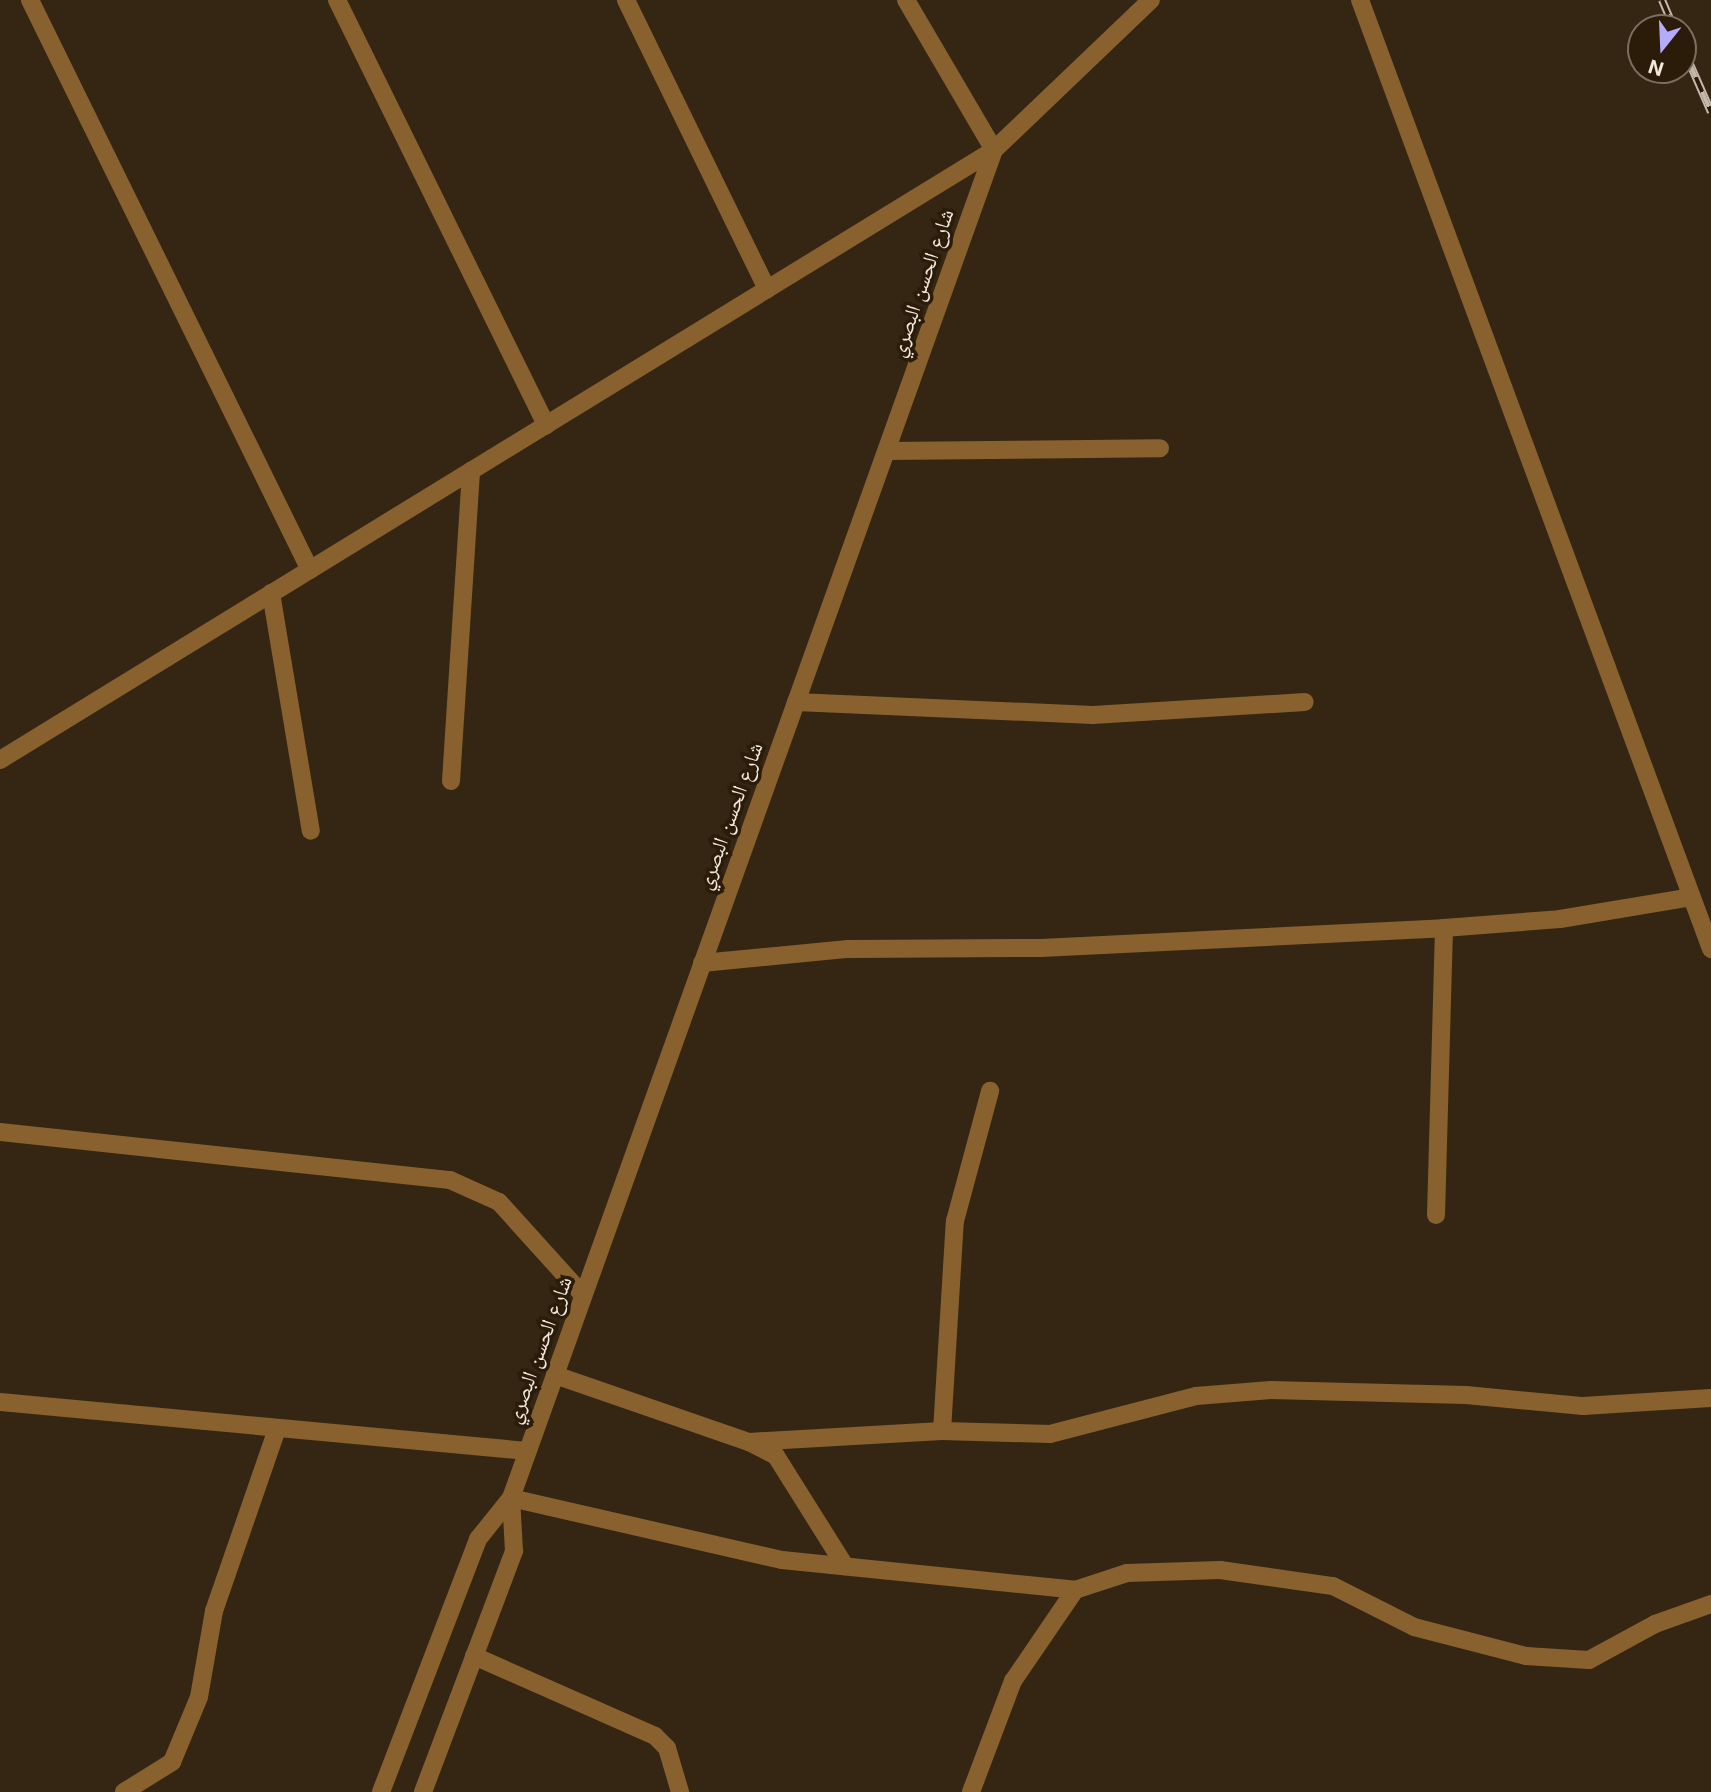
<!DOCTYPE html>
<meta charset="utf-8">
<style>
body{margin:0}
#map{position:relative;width:1711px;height:1792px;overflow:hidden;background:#352614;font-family:Inter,"Noto Naskh Arabic",sans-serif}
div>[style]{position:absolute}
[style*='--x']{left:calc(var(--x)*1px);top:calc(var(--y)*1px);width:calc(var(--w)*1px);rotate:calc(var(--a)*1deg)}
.service>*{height:18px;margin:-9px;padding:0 9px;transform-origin:9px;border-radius:9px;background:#89612f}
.minor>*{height:18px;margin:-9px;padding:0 9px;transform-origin:9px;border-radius:9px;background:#89612f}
.tertiary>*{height:18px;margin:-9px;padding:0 9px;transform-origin:9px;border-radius:9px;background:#89612f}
.rail>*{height:8px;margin-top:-4px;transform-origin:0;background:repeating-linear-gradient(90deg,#2b1c0a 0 16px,#c5b9ad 0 32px);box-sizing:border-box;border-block:2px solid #c5b9ad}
span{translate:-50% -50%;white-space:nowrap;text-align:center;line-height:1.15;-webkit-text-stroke:7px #2b1c0a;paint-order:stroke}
.street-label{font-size:21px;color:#f3e9de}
.north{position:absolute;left:1627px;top:14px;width:70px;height:70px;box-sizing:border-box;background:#2b1c0a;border:2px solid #7b6e5f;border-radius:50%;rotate:198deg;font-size:19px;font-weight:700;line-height:28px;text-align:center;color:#f3e9de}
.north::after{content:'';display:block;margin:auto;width:24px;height:32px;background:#b4acf9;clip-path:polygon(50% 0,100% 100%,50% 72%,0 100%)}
</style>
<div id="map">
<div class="service">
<i style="--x:749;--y:1442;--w:30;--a:27"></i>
<i style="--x:776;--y:1456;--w:130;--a:57.9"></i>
<i style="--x:511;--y:1498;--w:278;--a:12.9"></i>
<i style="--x:782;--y:1560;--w:295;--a:5.8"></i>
<i style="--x:474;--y:1656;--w:198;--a:23.8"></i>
<i style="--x:655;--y:1736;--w:17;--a:45"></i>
<i style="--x:667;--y:1748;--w:46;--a:73.5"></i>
</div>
<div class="minor">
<i style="--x:30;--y:0;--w:635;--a:63.84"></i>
<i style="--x:337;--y:0;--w:474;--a:63.8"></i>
<i style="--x:626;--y:0;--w:322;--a:64"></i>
<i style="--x:906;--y:0;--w:174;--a:59.6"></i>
<i style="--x:887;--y:451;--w:273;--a:-0.6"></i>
<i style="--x:271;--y:593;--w:241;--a:80.5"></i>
<i style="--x:796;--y:702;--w:297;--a:2.5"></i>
<i style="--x:1093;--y:715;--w:212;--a:-3.5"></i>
<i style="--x:451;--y:781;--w:311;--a:-86.3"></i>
<i style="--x:702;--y:963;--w:147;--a:-5.5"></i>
<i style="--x:848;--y:949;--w:193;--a:-0.3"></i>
<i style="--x:1041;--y:948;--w:403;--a:-2.8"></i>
<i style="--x:1444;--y:928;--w:116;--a:-4.4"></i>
<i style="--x:1560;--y:919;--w:133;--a:-9.5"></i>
<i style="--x:0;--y:1132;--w:453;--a:6.1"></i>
<i style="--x:450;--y:1180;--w:54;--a:24.2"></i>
<i style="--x:499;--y:1202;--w:125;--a:47.9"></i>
<i style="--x:1436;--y:1215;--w:287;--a:-88.4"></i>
<i style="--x:555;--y:1375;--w:205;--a:19.1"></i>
<i style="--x:749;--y:1442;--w:193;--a:-3.3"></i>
<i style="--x:942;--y:1431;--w:108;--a:1.6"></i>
<i style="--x:1050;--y:1434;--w:151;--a:-14.6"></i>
<i style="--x:1196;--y:1396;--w:75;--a:-4.6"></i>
<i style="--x:1271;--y:1390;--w:195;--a:1.5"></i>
<i style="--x:1466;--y:1395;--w:118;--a:5.4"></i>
<i style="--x:1583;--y:1406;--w:128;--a:-3.6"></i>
<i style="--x:0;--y:1402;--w:529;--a:5.31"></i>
<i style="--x:942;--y:1431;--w:210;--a:-86.5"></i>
<i style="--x:955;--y:1221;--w:135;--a:-74.9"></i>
<i style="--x:124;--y:1792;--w:57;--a:-32"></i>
<i style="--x:172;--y:1762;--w:70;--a:-67.4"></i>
<i style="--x:199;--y:1697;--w:87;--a:-80.1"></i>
<i style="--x:214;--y:1611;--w:193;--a:-70.9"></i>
<i style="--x:971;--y:1792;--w:119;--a:-69.3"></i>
<i style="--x:1013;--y:1681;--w:110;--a:-55.7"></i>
<i style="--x:1075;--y:1590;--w:55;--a:-18.1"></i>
<i style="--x:1127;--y:1573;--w:93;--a:-1.8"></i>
<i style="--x:1220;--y:1570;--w:114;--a:8.1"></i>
<i style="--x:1333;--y:1586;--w:91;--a:26.8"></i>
<i style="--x:1414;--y:1627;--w:116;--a:14.5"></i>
<i style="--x:1526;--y:1656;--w:63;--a:3.6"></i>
<i style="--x:1589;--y:1660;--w:75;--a:-28.6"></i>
<i style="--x:1655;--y:1624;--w:59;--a:-19.7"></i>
</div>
<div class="tertiary">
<i style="--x:1360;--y:0;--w:1012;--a:69.7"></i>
<i style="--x:0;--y:760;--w:1166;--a:-31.54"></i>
<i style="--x:994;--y:150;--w:217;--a:-43.7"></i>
<i style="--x:381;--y:1792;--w:271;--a:-69"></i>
<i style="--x:478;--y:1539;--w:53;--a:-51.2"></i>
<i style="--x:511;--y:1498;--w:1432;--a:-70.29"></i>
<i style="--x:423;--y:1792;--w:258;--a:-69.3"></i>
<i style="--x:514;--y:1551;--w:53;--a:-93.2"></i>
</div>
<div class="rail">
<i style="--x:1662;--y:0;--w:30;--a:67"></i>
<i style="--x:1683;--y:48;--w:70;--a:66.4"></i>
</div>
<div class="street-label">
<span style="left:922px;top:283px;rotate:-71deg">شارع الحسن البصري</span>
<span style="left:730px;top:816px;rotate:-70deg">شارع الحسن البصري</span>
<span style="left:539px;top:1350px;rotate:-70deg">شارع الحسن البصري</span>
</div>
<div class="north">N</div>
</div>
